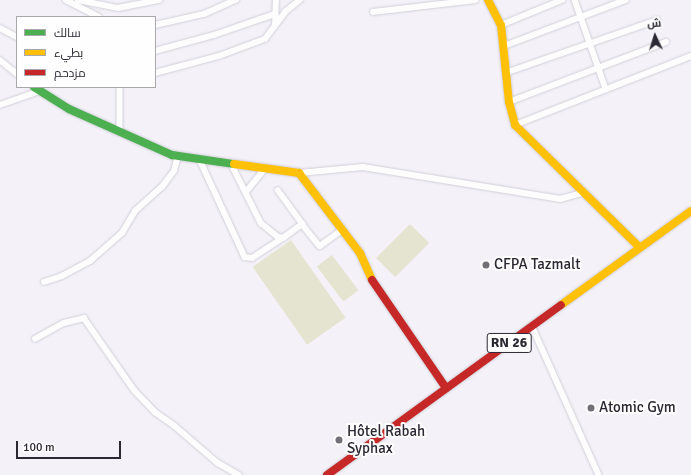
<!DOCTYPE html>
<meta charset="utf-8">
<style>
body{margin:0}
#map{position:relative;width:691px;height:475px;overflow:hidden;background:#f4f2f8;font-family:Signika,Cairo,sans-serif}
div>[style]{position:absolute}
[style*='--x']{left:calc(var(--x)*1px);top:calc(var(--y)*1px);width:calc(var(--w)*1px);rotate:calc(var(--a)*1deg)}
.green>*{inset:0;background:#e4e4d1;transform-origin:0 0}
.roads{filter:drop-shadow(0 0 1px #d1ced8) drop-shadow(0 0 1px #d1ced8)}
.street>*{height:5.5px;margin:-2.75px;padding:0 2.75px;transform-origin:2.75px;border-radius:2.75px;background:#fdfdfe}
.fast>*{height:8px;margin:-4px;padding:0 4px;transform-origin:4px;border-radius:4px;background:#4caf50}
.slow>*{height:8px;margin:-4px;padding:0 4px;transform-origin:4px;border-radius:4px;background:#ffc107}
.jam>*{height:8px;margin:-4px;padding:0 4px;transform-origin:4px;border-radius:4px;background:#c62828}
.dots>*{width:11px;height:11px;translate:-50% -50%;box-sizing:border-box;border:2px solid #fefefe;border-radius:50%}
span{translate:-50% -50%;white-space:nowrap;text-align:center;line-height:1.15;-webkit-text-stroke:4px #fefefe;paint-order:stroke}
.shield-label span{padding:1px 3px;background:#fefefe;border:1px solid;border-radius:3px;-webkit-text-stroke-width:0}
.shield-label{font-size:14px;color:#2c2833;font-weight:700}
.poi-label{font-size:15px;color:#2c2833}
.left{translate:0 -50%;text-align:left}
.legend{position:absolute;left:16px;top:16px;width:140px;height:72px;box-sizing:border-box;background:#fefefe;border:1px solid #aaa8ad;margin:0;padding:5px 7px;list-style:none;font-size:12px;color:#2c2833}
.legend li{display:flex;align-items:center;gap:8px;height:20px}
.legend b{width:20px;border:1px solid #aaa8ad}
.north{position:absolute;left:635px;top:16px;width:40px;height:40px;-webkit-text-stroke:3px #fefefe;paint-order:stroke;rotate:356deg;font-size:11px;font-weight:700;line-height:16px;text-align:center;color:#2c2833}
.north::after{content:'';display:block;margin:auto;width:14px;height:18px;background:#2c2833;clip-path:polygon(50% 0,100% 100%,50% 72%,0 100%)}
.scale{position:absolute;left:16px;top:441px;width:105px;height:18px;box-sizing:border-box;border:2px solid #2c2833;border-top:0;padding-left:5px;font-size:12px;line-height:14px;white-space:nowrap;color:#2c2833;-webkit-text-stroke:3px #fefefe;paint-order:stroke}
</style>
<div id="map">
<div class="green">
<i style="left:410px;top:224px;width:27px;height:48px;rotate:45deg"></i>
<i style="left:291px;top:240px;width:95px;height:47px;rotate:55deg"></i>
<i style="left:332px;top:255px;width:44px;height:19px;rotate:53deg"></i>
</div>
<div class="roads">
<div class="street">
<i style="--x:66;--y:0;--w:37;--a:27"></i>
<i style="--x:78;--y:0;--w:41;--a:11.3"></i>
<i style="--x:118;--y:8;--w:42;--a:-11"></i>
<i style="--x:575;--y:0;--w:94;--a:70.8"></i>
<i style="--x:373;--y:12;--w:103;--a:-6.7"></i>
<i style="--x:155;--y:25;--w:50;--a:-12.7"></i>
<i style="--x:204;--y:14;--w:35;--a:-24"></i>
<i style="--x:501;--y:25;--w:66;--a:-22.3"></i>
<i style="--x:275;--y:26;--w:26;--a:-88"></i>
<i style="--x:0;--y:28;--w:19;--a:28"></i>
<i style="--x:504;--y:46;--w:130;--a:-20.7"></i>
<i style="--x:155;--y:51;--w:61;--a:-15.2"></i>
<i style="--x:214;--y:35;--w:65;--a:-19"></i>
<i style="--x:0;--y:60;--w:22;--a:39"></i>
<i style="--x:508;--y:72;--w:158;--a:-19.2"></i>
<i style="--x:155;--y:73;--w:66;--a:-14.9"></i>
<i style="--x:219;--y:56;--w:49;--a:-20.3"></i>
<i style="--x:265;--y:39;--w:34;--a:-53"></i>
<i style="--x:285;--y:12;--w:19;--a:-39"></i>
<i style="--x:120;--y:87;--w:43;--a:90"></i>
<i style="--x:509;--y:102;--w:168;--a:-20.9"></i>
<i style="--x:0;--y:105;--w:42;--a:-19.3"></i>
<i style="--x:515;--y:125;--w:189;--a:-21.4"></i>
<i style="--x:200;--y:160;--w:107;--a:65.1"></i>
<i style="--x:245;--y:257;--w:7;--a:8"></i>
<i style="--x:252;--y:258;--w:37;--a:-33"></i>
<i style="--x:232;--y:165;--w:65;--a:63.4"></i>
<i style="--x:261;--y:223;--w:22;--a:39"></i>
<i style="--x:278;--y:237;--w:5;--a:11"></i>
<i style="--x:283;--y:238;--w:24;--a:-36"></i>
<i style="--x:302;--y:224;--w:41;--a:-126"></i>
<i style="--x:299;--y:173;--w:64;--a:-5.4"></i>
<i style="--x:363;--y:167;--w:200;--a:9.2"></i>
<i style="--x:560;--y:199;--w:24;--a:-15"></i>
<i style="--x:246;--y:192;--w:28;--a:-51"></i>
<i style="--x:302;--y:224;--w:28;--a:51"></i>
<i style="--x:320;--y:246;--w:27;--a:-36"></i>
<i style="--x:44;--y:282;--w:19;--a:-18"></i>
<i style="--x:62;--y:276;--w:32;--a:-28"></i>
<i style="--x:90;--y:261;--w:43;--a:-41.2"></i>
<i style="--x:122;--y:233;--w:26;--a:-59"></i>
<i style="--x:135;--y:211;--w:36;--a:-42"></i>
<i style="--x:162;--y:187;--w:20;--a:-53"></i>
<i style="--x:174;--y:171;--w:16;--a:-75"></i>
<i style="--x:532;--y:326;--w:163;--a:65.8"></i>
<i style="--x:35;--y:339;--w:33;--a:-29"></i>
<i style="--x:64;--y:323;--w:21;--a:-14"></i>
<i style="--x:84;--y:318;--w:89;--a:55.1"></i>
<i style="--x:135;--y:391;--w:29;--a:46"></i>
<i style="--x:155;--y:412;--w:24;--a:35"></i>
<i style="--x:175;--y:426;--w:57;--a:40.7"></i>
<i style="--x:218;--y:463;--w:24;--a:30"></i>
</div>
<div class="fast">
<i style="--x:34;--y:87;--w:41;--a:32.2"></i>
<i style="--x:69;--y:109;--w:113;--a:24.1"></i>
<i style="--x:172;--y:155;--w:63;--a:8.3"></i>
</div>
<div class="slow">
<i style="--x:488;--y:0;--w:28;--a:63"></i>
<i style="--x:501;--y:25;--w:77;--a:84.1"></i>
<i style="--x:509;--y:102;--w:24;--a:75"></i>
<i style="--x:515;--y:125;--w:174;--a:44.5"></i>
<i style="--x:234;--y:164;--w:66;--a:7.9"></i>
<i style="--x:299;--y:173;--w:101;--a:52.7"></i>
<i style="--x:360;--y:253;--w:30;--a:66"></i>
<i style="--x:561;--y:305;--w:160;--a:-35.9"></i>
</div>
<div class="jam">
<i style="--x:372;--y:280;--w:131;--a:55.6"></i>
<i style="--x:327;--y:475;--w:289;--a:-36"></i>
</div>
</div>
<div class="dots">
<i style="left:486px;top:265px;background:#726f78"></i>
<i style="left:591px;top:408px;background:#726f78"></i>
<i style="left:339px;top:440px;background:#726f78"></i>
</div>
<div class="shield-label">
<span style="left:509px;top:343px">RN 26</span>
</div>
<div class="poi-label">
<span class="left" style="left:494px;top:265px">CFPA Tazmalt</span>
<span class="left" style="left:599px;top:408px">Atomic Gym</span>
<span class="left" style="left:347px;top:440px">Hôtel Rabah<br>Syphax</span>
</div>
<ul class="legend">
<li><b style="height:5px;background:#4caf50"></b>سالك</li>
<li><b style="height:5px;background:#ffc107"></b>بطيء</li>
<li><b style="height:5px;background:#c62828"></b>مزدحم</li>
</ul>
<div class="north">ش</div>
<div class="scale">100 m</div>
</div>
